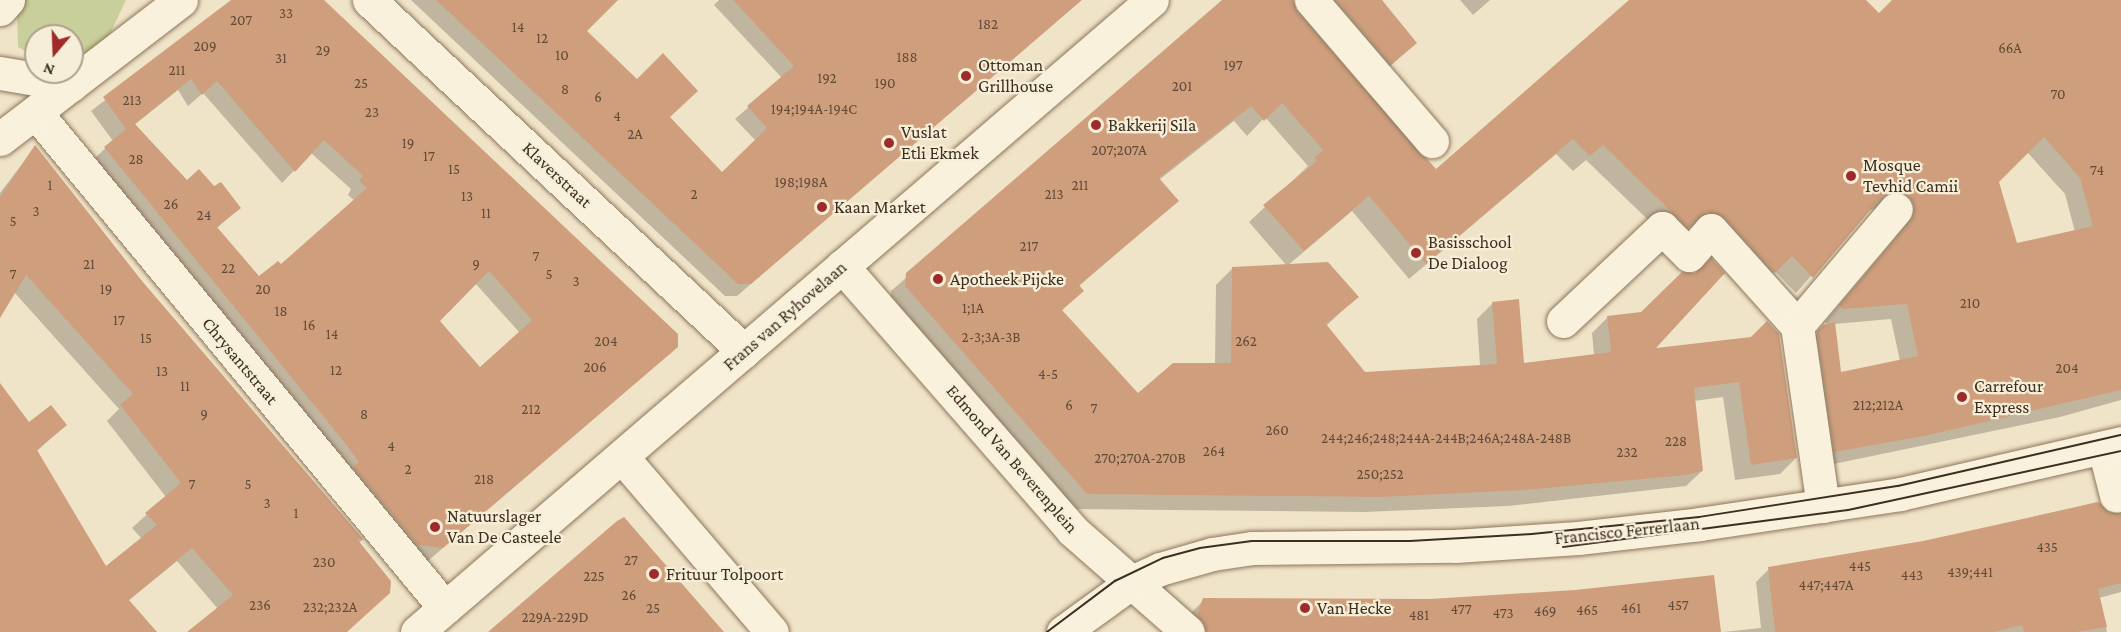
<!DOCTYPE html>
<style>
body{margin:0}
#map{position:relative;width:2121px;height:632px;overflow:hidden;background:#f0e4c8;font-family:"Crimson Pro",serif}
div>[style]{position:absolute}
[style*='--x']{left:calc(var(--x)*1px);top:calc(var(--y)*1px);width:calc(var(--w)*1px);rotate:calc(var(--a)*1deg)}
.green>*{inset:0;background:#c9cf9b}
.shadow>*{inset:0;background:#0003}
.building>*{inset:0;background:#cf9f7d}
.roads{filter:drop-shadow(0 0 2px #8d765c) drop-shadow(0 0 2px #8d765c)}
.minor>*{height:33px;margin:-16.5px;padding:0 16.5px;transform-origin:16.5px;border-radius:16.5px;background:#faf1dc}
.tram>*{height:1.5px;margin:-0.75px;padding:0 0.75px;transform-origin:0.75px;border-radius:0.75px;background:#3d2e20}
.dots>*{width:16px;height:16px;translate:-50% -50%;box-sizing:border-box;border:3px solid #f7eed8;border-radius:50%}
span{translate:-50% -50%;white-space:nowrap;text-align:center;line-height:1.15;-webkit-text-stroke:4.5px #f7eed8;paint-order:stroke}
.number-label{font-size:15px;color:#624a37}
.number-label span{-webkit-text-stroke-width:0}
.poi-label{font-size:18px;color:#3d2e20}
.left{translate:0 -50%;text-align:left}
.street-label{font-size:18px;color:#3d2e20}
.north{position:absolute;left:24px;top:24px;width:60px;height:60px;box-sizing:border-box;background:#f7eed8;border:2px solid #ada18e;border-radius:50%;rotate:199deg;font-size:16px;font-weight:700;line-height:24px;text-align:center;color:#3d2e20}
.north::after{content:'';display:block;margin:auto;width:21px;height:27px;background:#9e2a2b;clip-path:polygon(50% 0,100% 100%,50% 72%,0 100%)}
</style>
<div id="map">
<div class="green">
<i style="clip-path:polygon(26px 0,126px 0,109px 36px,94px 51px,72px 58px,72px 36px,36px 36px,36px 57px,18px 47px,17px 15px)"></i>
</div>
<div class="shadow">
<i style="clip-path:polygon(evenodd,234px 0,322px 0,676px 347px,429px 560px,405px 558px,92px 161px,113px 141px,91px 111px,234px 0,178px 90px,188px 106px,203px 93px,282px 183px,311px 153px,351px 189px,348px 195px,355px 201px,281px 267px,259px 278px,217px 228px,239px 208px,214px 189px,187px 182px,134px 125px,178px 90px,234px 0,475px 283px,520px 333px,480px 369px,438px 321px,475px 283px)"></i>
<i style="clip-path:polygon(411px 0,579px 0,584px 31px,722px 174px,756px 141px,735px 119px,782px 78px,714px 5px,719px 0,1081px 0,737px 296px,725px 296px)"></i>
<i style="clip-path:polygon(evenodd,1227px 0,1292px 0,1417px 154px,1436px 171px,1631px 0,1863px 0,1879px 15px,1893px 0,2121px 0,2121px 400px,2060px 417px,1819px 467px,1807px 342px,1828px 325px,1825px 322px,1895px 238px,1899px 220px,1882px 206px,1868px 211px,1796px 293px,1775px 271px,1758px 288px,1709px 233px,1689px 227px,1671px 242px,1586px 160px,1573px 171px,1556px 154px,1409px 279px,1352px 211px,1287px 266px,1357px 297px,1326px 326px,1364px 374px,1480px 366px,1477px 319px,1493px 303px,1522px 365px,1594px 355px,1592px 333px,1608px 317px,1652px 350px,1751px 339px,1796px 458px,1780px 474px,1735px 480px,1723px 397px,1694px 401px,1702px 471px,1686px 486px,1508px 506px,1364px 512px,1071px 509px,890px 303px,891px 291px,1227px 0,1265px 117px,1308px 166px,1249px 222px,1287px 266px,1232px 269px,1216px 285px,1215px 365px,1138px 395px,1061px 311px,1082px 291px,1078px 287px,1177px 201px,1159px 180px,1234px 121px,1247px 136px,1265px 117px,1227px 0,2027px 152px,2065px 194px,2075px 232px,2016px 245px,1998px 182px,2027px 152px,1227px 0,1891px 319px,1900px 361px,1840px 374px,1834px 324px,1891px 319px)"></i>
<i style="clip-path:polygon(1304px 0,1380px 0,1399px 58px,1375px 80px)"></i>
<i style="clip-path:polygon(1460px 0,1490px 0,1473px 15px)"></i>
<i style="clip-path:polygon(35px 147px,141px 282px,362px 540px,359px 543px,389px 593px,346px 632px,189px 632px,218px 609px,177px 561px,128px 601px,155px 632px,0 632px,0 385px,29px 424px,65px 425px,36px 452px,106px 568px,142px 539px,132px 528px,166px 497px,107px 421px,119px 409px,14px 292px,0 312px,0 193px)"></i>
<i style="clip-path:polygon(2097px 502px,2102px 510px,2121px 514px,2121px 592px,2099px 598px,2107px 632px,1723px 632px,1761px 628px,1756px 582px,1769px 569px,1923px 543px)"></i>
<i style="clip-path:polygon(1204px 600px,1719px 632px,1188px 632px,1191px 613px)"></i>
</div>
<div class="building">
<i style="clip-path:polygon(evenodd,231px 0,324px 0,678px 334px,678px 347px,443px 548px,418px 545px,353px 467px,359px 462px,345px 443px,104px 147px,126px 129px,103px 97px,231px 0,191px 79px,202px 95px,217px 81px,295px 172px,324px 140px,363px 176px,359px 181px,367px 188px,281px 264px,278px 261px,259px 276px,217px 227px,241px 208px,221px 182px,214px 186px,199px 169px,187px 180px,135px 124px,191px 79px,231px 0,489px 271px,532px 320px,480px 367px,440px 321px,489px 271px)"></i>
<i style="clip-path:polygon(436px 0,618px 0,587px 31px,637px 79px,663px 53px,698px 91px,670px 117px,722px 172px,767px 128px,747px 106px,794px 66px,733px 0,1082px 0,751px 284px,738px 284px)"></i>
<i style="clip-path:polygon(evenodd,1222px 0,1293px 0,1297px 12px,1436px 169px,1629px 0,1866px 0,1879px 13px,1892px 0,2121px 0,2121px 390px,1929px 435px,1834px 452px,1817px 332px,1823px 325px,1835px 322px,1841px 372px,1918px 356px,1907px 304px,1843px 309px,1839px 305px,1911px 221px,1914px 203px,1908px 194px,1899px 191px,1882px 196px,1813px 278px,1792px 256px,1775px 273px,1724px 217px,1706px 212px,1688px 228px,1603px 145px,1590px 156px,1573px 139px,1426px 264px,1369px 196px,1304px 251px,1263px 205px,1317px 161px,1314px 158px,1323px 150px,1282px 103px,1264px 121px,1251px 106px,1159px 178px,1179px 201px,1079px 285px,1084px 291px,1062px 310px,1138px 393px,1173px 363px,1231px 363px,1232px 267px,1328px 262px,1359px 297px,1326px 324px,1365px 372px,1497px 364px,1492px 302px,1519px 299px,1524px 363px,1611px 352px,1607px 316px,1641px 312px,1682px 272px,1695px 273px,1711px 258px,1725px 273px,1656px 348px,1751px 337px,1767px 321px,1779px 334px,1797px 458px,1751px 465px,1739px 382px,1694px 388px,1703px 471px,1686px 475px,1525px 490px,1381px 497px,1087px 494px,905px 286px,906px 273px,1222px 0,2044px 137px,2080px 178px,2093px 226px,2017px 243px,1999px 182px,2044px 137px)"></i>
<i style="clip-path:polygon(1336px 0,1382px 0,1417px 43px,1391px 65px)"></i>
<i style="clip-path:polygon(35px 145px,142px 281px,364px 540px,357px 539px,391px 581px,390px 593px,347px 632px,187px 632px,233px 595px,192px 548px,129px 600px,157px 632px,0 632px,0 383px,29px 422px,51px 405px,67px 425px,37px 450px,106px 566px,157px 525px,145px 513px,181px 483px,120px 405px,133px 394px,26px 275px,0 318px,0 197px)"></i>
<i style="clip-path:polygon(2099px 502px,2110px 513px,2121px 513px,2121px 583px,2098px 589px,2107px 627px,2076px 632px,2024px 632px,2022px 625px,1994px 632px,1775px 632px,1768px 567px,1923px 541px)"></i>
<i style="clip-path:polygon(624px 517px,724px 632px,488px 632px,617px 521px)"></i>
<i style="clip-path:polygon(1714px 575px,1721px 632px,1206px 632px,1197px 615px,1203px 598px,1430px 599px,1575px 590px)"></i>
</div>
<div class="roads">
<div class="minor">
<i style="--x:369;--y:0;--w:514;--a:43.11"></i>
<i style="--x:1311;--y:0;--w:186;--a:49.4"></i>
<i style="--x:0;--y:9;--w:12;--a:-48"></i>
<i style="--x:0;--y:73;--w:72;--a:9.6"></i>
<i style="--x:36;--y:113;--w:642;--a:50.43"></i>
<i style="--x:0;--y:139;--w:228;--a:-37.5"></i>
<i style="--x:842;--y:266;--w:350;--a:48.9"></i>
<i style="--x:1072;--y:530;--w:154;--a:41.3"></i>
<i style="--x:1563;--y:321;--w:136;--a:-43.2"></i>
<i style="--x:1662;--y:228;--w:38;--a:45"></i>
<i style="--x:1689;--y:255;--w:33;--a:-49"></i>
<i style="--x:1711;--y:230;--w:129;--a:48.1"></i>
<i style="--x:2104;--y:448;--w:49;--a:75.7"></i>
<i style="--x:622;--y:457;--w:230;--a:49.4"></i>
<i style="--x:1823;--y:506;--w:182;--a:-98.2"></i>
<i style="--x:1797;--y:326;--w:153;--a:-49.8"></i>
<i style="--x:417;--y:632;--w:969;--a:-40.69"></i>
<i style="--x:1063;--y:632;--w:85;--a:-35.9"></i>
<i style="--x:1132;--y:582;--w:31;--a:-25"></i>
<i style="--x:1160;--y:569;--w:54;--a:-16.1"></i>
<i style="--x:1212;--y:554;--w:40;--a:-8.5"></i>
<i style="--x:1252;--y:548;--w:203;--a:-0.6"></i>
<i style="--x:1455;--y:546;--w:123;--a:-3.7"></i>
<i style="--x:1578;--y:538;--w:123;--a:-6.5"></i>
<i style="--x:1700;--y:524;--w:202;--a:-8.5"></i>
<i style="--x:1900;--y:494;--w:227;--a:-13"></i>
</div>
</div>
<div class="tram">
<i style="--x:1563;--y:547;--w:287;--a:-7.4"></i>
<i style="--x:1848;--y:510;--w:279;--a:-12.2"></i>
<i style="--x:1047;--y:632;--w:85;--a:-36.9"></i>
<i style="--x:1115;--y:581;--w:53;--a:-25.6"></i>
<i style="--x:1163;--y:558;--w:38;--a:-15"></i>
<i style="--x:1200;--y:548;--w:52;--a:-7.7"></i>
<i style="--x:1252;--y:541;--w:158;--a:0"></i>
<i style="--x:1410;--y:541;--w:122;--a:-3.3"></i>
<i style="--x:1532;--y:534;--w:168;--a:-5.8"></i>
<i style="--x:1699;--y:517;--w:201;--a:-8.9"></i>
<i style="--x:1898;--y:486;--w:229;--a:-12.9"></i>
</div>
<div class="dots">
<i style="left:966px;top:76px;background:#9e2a2b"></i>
<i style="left:1096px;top:125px;background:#9e2a2b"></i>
<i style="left:889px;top:143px;background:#9e2a2b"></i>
<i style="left:1851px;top:176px;background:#9e2a2b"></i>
<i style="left:822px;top:207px;background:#9e2a2b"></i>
<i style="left:1416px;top:253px;background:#9e2a2b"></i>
<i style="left:938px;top:279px;background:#9e2a2b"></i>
<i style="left:1962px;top:397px;background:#9e2a2b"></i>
<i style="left:435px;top:527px;background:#9e2a2b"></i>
<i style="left:654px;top:574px;background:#9e2a2b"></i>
<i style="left:1305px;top:608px;background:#9e2a2b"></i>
</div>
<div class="number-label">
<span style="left:286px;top:14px">33</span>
<span style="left:241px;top:21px">207</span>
<span style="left:988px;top:25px">182</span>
<span style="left:518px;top:28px">14</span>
<span style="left:542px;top:39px">12</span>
<span style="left:205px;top:47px">209</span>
<span style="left:2010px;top:49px">66A</span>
<span style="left:323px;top:51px">29</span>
<span style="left:562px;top:56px">10</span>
<span style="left:907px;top:58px">188</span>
<span style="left:281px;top:59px">31</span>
<span style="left:1233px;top:66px">197</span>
<span style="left:177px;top:71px">211</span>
<span style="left:827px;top:79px">192</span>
<span style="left:361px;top:84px">25</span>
<span style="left:885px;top:84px">190</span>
<span style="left:1182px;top:87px">201</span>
<span style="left:565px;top:90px">8</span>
<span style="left:2058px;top:95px">70</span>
<span style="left:598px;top:98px">6</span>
<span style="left:132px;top:101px">213</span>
<span style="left:814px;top:110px">194;194A-194C</span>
<span style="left:372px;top:113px">23</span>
<span style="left:617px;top:117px">4</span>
<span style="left:635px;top:135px">2A</span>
<span style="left:408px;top:144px">19</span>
<span style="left:1119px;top:151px">207;207A</span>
<span style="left:429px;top:157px">17</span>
<span style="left:136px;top:160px">28</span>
<span style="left:454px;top:170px">15</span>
<span style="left:2097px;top:171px">74</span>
<span style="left:801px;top:183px">198;198A</span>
<span style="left:50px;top:186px">1</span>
<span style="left:1080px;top:186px">211</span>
<span style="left:694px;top:195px">2</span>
<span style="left:1054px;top:195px">213</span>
<span style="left:467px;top:197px">13</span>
<span style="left:171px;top:205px">26</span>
<span style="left:36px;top:212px">3</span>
<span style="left:486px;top:214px">11</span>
<span style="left:204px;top:216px">24</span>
<span style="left:13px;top:222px">5</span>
<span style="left:1029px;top:247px">217</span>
<span style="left:536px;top:257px">7</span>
<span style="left:89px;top:265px">21</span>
<span style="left:476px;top:265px">9</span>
<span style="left:228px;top:269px">22</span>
<span style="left:13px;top:275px">7</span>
<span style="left:549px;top:275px">5</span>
<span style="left:576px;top:282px">3</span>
<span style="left:106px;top:290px">19</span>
<span style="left:263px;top:290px">20</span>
<span style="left:1970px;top:304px">210</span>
<span style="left:973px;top:309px">1;1A</span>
<span style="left:281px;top:312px">18</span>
<span style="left:119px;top:321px">17</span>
<span style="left:309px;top:326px">16</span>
<span style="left:332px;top:335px">14</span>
<span style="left:991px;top:338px">2-3;3A-3B</span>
<span style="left:146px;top:339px">15</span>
<span style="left:606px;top:342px">204</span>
<span style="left:1246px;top:342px">262</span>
<span style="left:595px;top:368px">206</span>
<span style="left:2067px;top:369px">204</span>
<span style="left:336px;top:371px">12</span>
<span style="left:162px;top:372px">13</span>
<span style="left:1048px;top:375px">4-5</span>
<span style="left:185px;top:387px">11</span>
<span style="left:1069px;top:406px">6</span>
<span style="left:1878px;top:406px">212;212A</span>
<span style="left:1094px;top:409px">7</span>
<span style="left:531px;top:410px">212</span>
<span style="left:204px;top:415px">9</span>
<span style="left:364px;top:415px">8</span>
<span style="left:1277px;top:431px">260</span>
<span style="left:1446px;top:439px">244;246;248;244A-244B;246A;248A-248B</span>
<span style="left:1676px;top:442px">228</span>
<span style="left:391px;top:447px">4</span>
<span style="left:1214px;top:452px">264</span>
<span style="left:1627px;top:453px">232</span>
<span style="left:1140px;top:459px">270;270A-270B</span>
<span style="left:408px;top:470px">2</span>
<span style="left:1380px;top:475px">250;252</span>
<span style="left:484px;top:480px">218</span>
<span style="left:192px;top:485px">7</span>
<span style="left:248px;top:485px">5</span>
<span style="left:267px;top:504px">3</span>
<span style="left:296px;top:514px">1</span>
<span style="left:2047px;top:548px">435</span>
<span style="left:631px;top:561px">27</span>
<span style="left:324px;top:563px">230</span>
<span style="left:1860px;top:567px">445</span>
<span style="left:1970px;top:573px">439;441</span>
<span style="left:1912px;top:576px">443</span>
<span style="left:594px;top:577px">225</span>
<span style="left:1826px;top:586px">447;447A</span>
<span style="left:629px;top:596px">26</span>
<span style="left:260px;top:606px">236</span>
<span style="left:1678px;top:606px">457</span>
<span style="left:330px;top:608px">232;232A</span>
<span style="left:653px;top:609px">25</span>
<span style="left:1631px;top:609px">461</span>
<span style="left:1461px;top:610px">477</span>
<span style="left:1587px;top:611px">465</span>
<span style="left:1545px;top:612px">469</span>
<span style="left:1503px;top:614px">473</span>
<span style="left:1419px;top:616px">481</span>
<span style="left:555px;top:618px">229A-229D</span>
</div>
<div class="poi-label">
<span class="left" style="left:978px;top:76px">Ottoman<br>Grillhouse</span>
<span class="left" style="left:1108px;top:125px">Bakkerij Sila</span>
<span class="left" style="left:901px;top:143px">Vuslat<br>Etli Ekmek</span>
<span class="left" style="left:1863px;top:176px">Mosque<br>Tevhid Camii</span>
<span class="left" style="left:834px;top:207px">Kaan Market</span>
<span class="left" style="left:1428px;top:253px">Basisschool<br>De Dialoog</span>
<span class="left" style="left:950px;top:279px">Apotheek Pijcke</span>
<span class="left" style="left:1974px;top:397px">Carrefour<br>Express</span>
<span class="left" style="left:447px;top:527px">Natuurslager<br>Van De Casteele</span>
<span class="left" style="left:666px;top:574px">Frituur Tolpoort</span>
<span class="left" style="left:1317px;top:608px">Van Hecke</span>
</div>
<div class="street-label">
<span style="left:557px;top:175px;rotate:43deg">Klaverstraat</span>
<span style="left:785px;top:316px;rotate:-41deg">Frans van Ryhovelaan</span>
<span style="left:240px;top:361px;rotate:50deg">Chrysantstraat</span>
<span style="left:1012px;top:459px;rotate:49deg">Edmond Van Beverenplein</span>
<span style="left:1627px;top:531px;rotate:-6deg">Francisco Ferrerlaan</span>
</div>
<div class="north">N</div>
</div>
